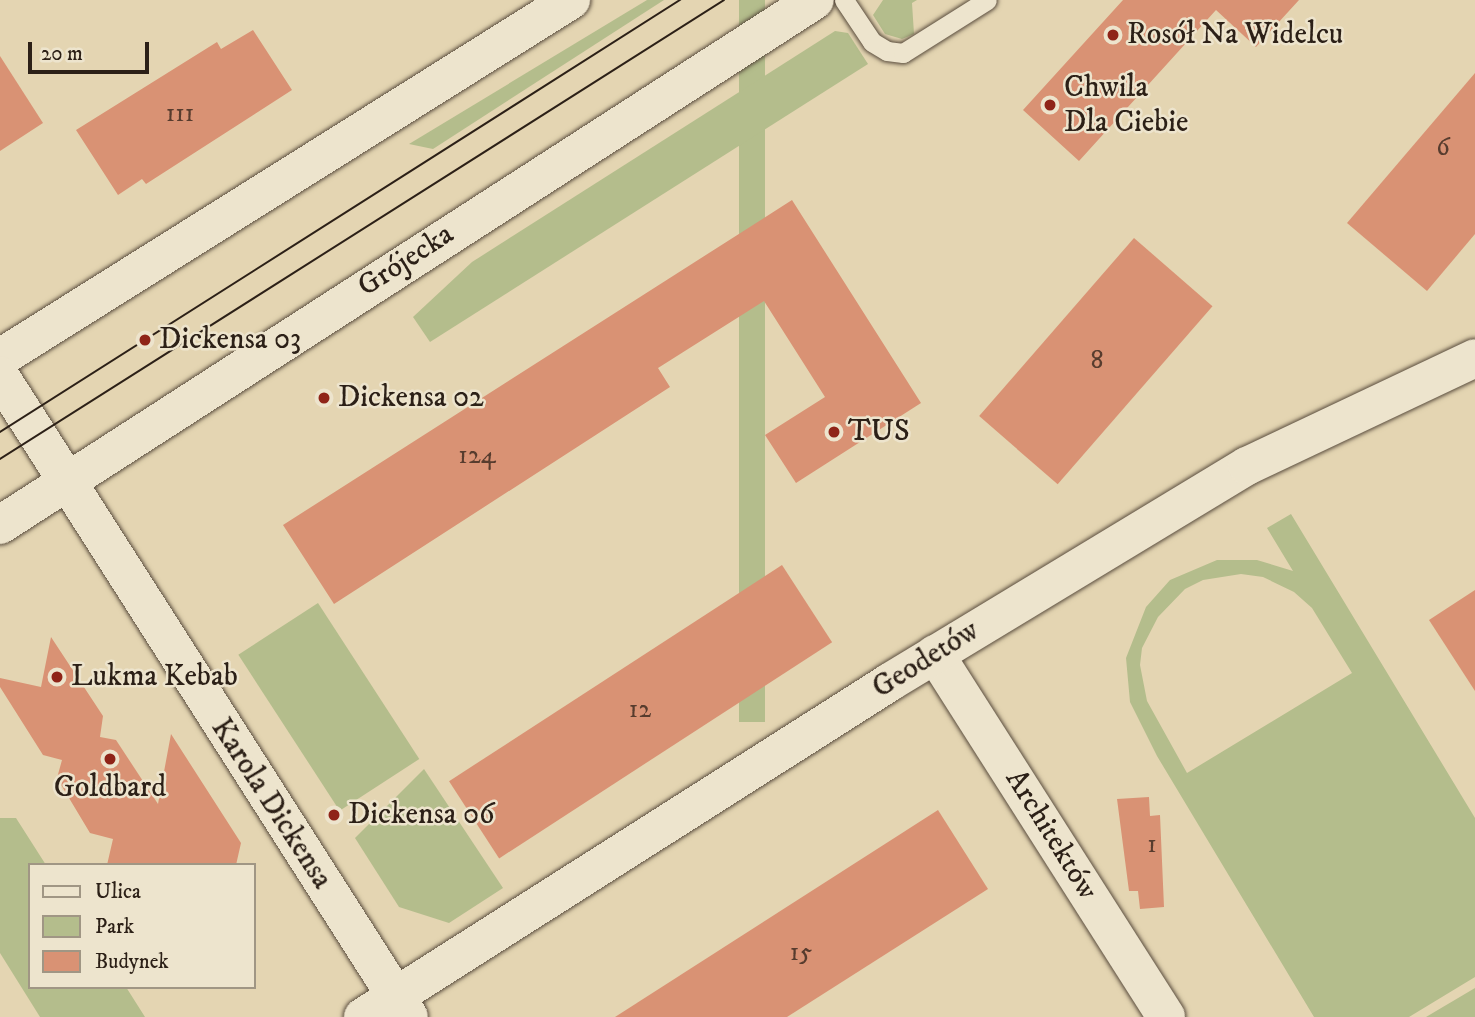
<!DOCTYPE html>
<meta charset="utf-8">
<style>
body{margin:0}
#map{position:relative;width:1475px;height:1017px;overflow:hidden;background:#e4d5b2;font-family:"IM FELL DW Pica",serif}
div>[style]{position:absolute}
[style*='--x']{left:calc(var(--x)*1px);top:calc(var(--y)*1px);width:calc(var(--w)*1px);rotate:calc(var(--a)*1deg)}
.green>*{inset:0;background:#b4bd8c;transform-origin:0 0}
.building>*{inset:0;background:#d99274;transform-origin:0 0}
.roads{filter:drop-shadow(0 0 2px #5a4d3e) drop-shadow(0 0 2px #5a4d3e)}
.lane>*{height:19px;margin:-9.5px;padding:0 9.5px;transform-origin:9.5px;border-radius:9.5px;background:#ede4cd}
.street>*{height:38px;margin:-19px;padding:0 19px;transform-origin:19px;border-radius:19px;background:#ede4cd}
.secondary>*{height:38px;margin:-19px;padding:0 19px;transform-origin:19px;border-radius:19px;background:#ede4cd}
.tram>*{height:2px;margin:-1px;padding:0 1px;transform-origin:1px;border-radius:1px;background:#2c2017}
.dots>*{width:19px;height:19px;translate:-50% -50%;box-sizing:border-box;border:4px solid #ede4cd;border-radius:50%}
span{translate:-50% -50%;white-space:nowrap;text-align:center;line-height:1.15;-webkit-text-stroke:5px #ede4cd;paint-order:stroke}
.number-label{font-size:26px;color:#573c2e}
.number-label span{-webkit-text-stroke-width:0}
.poi-label{font-size:30px;color:#2c2017}
.left{translate:0 -50%;text-align:left}
.street-label{font-size:30px;color:#2c2017}
.legend{position:absolute;left:28px;top:863px;width:228px;height:126px;box-sizing:border-box;background:#ede4cd;border:2px solid #a09684;margin:0;padding:9px 12px;list-style:none;font-size:21px;color:#2c2017}
.legend li{display:flex;align-items:center;gap:14px;height:35px}
.legend b{width:35px;border:2px solid #a09684}
.scale{position:absolute;left:28px;top:42px;width:121px;height:32px;box-sizing:border-box;border:4px solid #2c2017;border-top:0;padding-left:9px;font-size:21px;line-height:24px;white-space:nowrap;color:#2c2017;-webkit-text-stroke:5px #ede4cd;paint-order:stroke}
</style>
<div id="map">
<div class="green">
<i style="clip-path:polygon(647px 0,664px 0,433px 149px,409px 144px)"></i>
<i style="left:739px;top:0;width:26px;height:722px"></i>
<i style="clip-path:polygon(883px 0,917px 0,912px 3px,914px 34px,902px 39px,885px 34px,873px 15px)"></i>
<i style="clip-path:polygon(835px 31px,848px 33px,868px 64px,430px 342px,413px 317px,472px 262px)"></i>
<i style="clip-path:polygon(evenodd,1291px 514px,1475px 818px,1475px 977px,1409px 1017px,1314px 1017px,1157px 756px,1130px 702px,1126px 658px,1146px 607px,1170px 580px,1217px 560px,1257px 560px,1293px 571px,1267px 528px,1291px 514px,1241px 574px,1263px 577px,1294px 592px,1312px 608px,1352px 673px,1187px 773px,1147px 701px,1140px 665px,1142px 648px,1158px 617px,1185px 589px,1203px 580px,1241px 574px)"></i>
<i style="left:318px;top:603px;width:186px;height:95px;rotate:57deg"></i>
<i style="clip-path:polygon(424px 769px,503px 888px,449px 923px,399px 907px,355px 838px)"></i>
<i style="clip-path:polygon(0 818px,16px 818px,46px 865px,30px 865px,30px 987px,126px 987px,145px 1017px,40px 1017px,0 953px)"></i>
<i style="clip-path:polygon(1475px 988px,1475px 1017px,1426px 1017px)"></i>
</div>
<div class="building">
<i style="clip-path:polygon(1123px 0,1299px 0,1256px 47px,1216px 10px,1079px 161px,1023px 110px)"></i>
<i style="clip-path:polygon(253px 30px,292px 90px,146px 184px,142px 179px,118px 195px,76px 130px,217px 42px,221px 49px)"></i>
<i style="clip-path:polygon(0 56px,43px 123px,0 151px)"></i>
<i style="clip-path:polygon(1475px 73px,1475px 234px,1427px 291px,1347px 223px)"></i>
<i style="clip-path:polygon(792px 200px,921px 403px,796px 483px,765px 435px,825px 397px,764px 301px,658px 368px,670px 387px,334px 604px,283px 525px)"></i>
<i style="left:1134px;top:238px;width:104px;height:236px;rotate:41deg"></i>
<i style="left:782px;top:565px;width:92px;height:397px;rotate:57deg"></i>
<i style="clip-path:polygon(1475px 590px,1475px 691px,1429px 620px)"></i>
<i style="clip-path:polygon(51px 637px,103px 716px,100px 737px,116px 740px,158px 804px,171px 734px,241px 843px,236px 865px,107px 865px,113px 839px,90px 833px,57px 778px,62px 760px,43px 755px,0 687px,0 678px,41px 687px)"></i>
<i style="clip-path:polygon(1149px 797px,1150px 816px,1160px 815px,1164px 907px,1140px 909px,1138px 891px,1129px 891px,1117px 799px)"></i>
<i style="clip-path:polygon(938px 810px,988px 889px,787px 1017px,615px 1017px)"></i>
</div>
<div class="roads">
<div class="lane">
<i style="--x:844;--y:0;--w:50;--a:56.3"></i>
<i style="--x:872;--y:42;--w:17;--a:31"></i>
<i style="--x:887;--y:51;--w:16;--a:7"></i>
<i style="--x:903;--y:53;--w:99;--a:-32.2"></i>
</div>
<div class="street">
<i style="--x:935;--y:654;--w:430;--a:57.5"></i>
<i style="--x:363;--y:1017;--w:624;--a:-32.44"></i>
<i style="--x:890;--y:682;--w:417;--a:-31.2"></i>
<i style="--x:1247;--y:466;--w:252;--a:-25.3"></i>
</div>
<div class="secondary">
<i style="--x:0;--y:358;--w:674;--a:-32.09"></i>
<i style="--x:0;--y:376;--w:760;--a:57.46"></i>
<i style="--x:0;--y:525;--w:969;--a:-32.79"></i>
</div>
</div>
<div class="tram">
<i style="--x:0;--y:432;--w:806;--a:-32.43"></i>
<i style="--x:0;--y:459;--w:857;--a:-32.37"></i>
</div>
<div class="dots">
<i style="left:1113px;top:35px;background:#8f2418"></i>
<i style="left:1050px;top:105px;background:#8f2418"></i>
<i style="left:145px;top:340px;background:#8f2418"></i>
<i style="left:324px;top:398px;background:#8f2418"></i>
<i style="left:834px;top:432px;background:#8f2418"></i>
<i style="left:57px;top:677px;background:#8f2418"></i>
<i style="left:110px;top:759px;background:#8f2418"></i>
<i style="left:334px;top:815px;background:#8f2418"></i>
</div>
<div class="number-label">
<span style="left:180px;top:114px">111</span>
<span style="left:1443px;top:148px">6</span>
<span style="left:1097px;top:361px">8</span>
<span style="left:477px;top:456px">124</span>
<span style="left:640px;top:710px">12</span>
<span style="left:1152px;top:845px">1</span>
<span style="left:801px;top:953px">15</span>
</div>
<div class="poi-label">
<span class="left" style="left:1127px;top:35px">Rosół Na Widelcu</span>
<span class="left" style="left:1064px;top:105px">Chwila<br>Dla Ciebie</span>
<span class="left" style="left:159px;top:340px">Dickensa 03</span>
<span class="left" style="left:338px;top:398px">Dickensa 02</span>
<span class="left" style="left:848px;top:432px">TUS</span>
<span class="left" style="left:71px;top:677px">Lukma Kebab</span>
<span style="left:110px;top:788px">Goldbard</span>
<span class="left" style="left:348px;top:815px">Dickensa 06</span>
</div>
<div class="street-label">
<span style="left:406px;top:261px;rotate:-33deg">Grójecka</span>
<span style="left:926px;top:660px;rotate:-32deg">Geodetów</span>
<span style="left:271px;top:804px;rotate:57deg">Karola Dickensa</span>
<span style="left:1051px;top:835px;rotate:58deg">Architektów</span>
</div>
<ul class="legend">
<li><b style="height:9px;background:#ede4cd"></b>Ulica</li>
<li><b style="height:19px;background:#b4bd8c"></b>Park</li>
<li><b style="height:19px;background:#d99274"></b>Budynek</li>
</ul>
<div class="scale">20 m</div>
</div>
